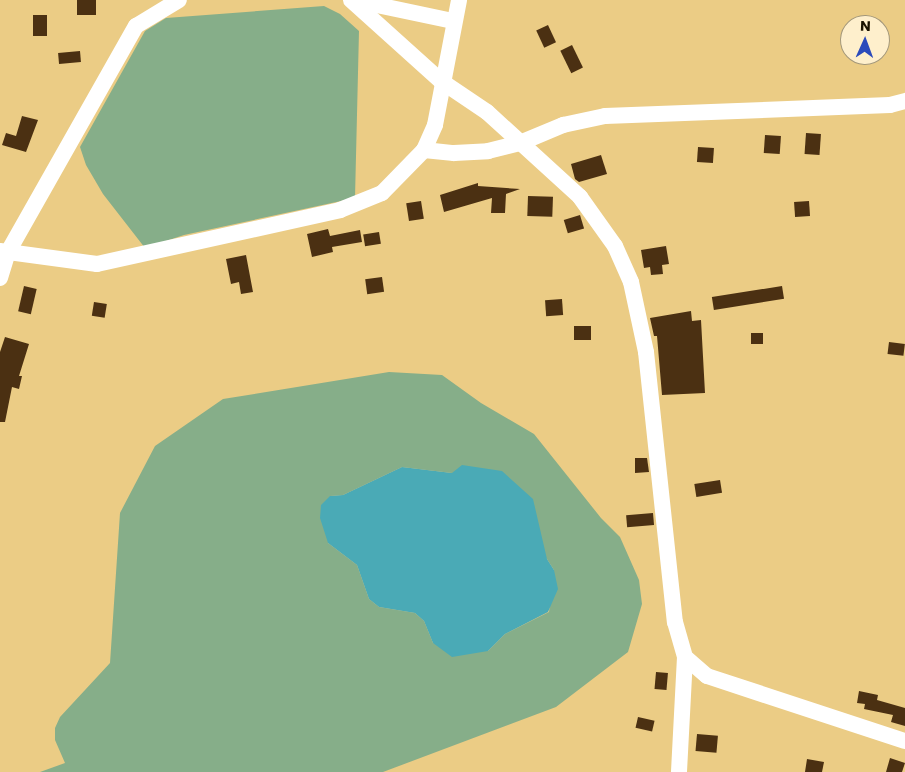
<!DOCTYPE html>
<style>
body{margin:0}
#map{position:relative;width:905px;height:772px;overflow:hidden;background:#ebcc85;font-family:Poppins,sans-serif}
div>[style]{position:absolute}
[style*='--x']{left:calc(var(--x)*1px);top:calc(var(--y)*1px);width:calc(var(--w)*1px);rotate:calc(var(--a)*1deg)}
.green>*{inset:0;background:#86ae89}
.water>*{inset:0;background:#4aaab6}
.building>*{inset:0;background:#4b3012;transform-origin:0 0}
.minor>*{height:16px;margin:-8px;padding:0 8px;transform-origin:8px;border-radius:8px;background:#fff}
span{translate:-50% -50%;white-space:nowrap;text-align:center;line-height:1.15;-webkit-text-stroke:5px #feefcc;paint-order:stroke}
.north{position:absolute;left:840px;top:15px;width:50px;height:50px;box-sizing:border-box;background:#feefcc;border:1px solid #a3977a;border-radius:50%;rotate:2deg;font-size:14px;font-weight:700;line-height:20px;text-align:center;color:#1a1200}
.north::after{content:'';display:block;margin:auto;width:18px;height:22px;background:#2c4bbb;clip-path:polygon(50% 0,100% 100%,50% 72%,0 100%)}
</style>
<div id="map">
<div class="green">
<i style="clip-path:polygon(324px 6px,340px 14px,359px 31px,355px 198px,184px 235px,145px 248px,103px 194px,86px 165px,80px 147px,145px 31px,166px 18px)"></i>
<i style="clip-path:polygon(evenodd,389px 372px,442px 375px,481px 403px,534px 434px,601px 518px,620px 537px,639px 580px,642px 604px,628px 652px,556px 707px,383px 772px,40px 772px,65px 763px,55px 740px,55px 728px,60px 717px,110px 663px,120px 513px,155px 446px,223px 399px,389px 372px,402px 467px,452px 473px,547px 559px,554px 570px,549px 612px,505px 634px,488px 651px,433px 643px,424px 621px,415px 613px,379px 607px,369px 599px,357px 565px,328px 543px,330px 496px,343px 495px,402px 467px)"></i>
</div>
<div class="water">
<i style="clip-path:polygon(462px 465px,502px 471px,533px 499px,547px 559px,554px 570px,558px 589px,548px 612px,505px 634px,488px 651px,452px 657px,433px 643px,424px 621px,415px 613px,379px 607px,369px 599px,357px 565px,328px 543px,320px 518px,321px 505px,330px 496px,343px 495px,402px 467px,452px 473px)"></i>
</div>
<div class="building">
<i style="left:77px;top:0;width:19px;height:15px"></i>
<i style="left:33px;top:15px;width:14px;height:21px"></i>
<i style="left:548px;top:25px;width:19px;height:13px;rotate:65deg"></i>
<i style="left:572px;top:45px;width:25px;height:13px;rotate:64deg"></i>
<i style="left:80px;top:51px;width:11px;height:22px;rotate:85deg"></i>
<i style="clip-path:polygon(22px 116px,38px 120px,26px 152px,2px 145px,6px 133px,16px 136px)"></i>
<i style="left:806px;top:133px;width:15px;height:21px;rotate:4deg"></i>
<i style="left:765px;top:135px;width:16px;height:18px;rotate:4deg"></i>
<i style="left:698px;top:147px;width:16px;height:15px;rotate:4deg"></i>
<i style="clip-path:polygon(601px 155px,607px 174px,579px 182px,575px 179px,571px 164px)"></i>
<i style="clip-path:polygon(478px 183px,478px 186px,520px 189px,506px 194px,505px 213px,491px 213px,492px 198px,444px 212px,440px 195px)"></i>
<i style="left:528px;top:196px;width:25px;height:20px;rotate:2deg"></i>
<i style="left:421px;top:201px;width:18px;height:15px;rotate:81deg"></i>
<i style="left:809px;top:201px;width:15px;height:15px;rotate:86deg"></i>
<i style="left:580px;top:215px;width:14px;height:17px;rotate:73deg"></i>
<i style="clip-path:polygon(328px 229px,330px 236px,360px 230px,362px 242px,332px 247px,333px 252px,312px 257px,307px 234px)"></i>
<i style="left:379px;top:232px;width:12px;height:16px;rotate:81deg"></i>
<i style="clip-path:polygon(666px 246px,669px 264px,662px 265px,663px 274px,651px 275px,650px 267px,644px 268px,641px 250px)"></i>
<i style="clip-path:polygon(246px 255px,253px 292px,241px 294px,239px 282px,231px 284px,226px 259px)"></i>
<i style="left:382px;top:277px;width:15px;height:17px;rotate:82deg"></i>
<i style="left:24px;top:286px;width:13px;height:26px;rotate:13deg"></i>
<i style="left:782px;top:286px;width:13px;height:71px;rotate:81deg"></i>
<i style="left:562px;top:299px;width:16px;height:17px;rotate:86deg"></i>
<i style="left:94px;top:302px;width:13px;height:14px;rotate:9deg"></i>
<i style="clip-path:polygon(691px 311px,692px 321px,701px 320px,705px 393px,662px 395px,657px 336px,654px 336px,650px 318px)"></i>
<i style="left:574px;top:326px;width:17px;height:14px"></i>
<i style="left:763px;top:333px;width:11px;height:12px;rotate:90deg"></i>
<i style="clip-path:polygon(5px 337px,29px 344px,19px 376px,22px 376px,19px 389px,12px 387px,5px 422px,0 422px,0 352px)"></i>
<i style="left:889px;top:342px;width:16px;height:12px;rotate:7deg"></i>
<i style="clip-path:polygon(635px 458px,647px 458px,649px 472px,635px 473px)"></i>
<i style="left:720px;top:480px;width:13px;height:26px;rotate:81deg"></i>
<i style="left:653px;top:513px;width:12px;height:27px;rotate:85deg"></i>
<i style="left:656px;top:672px;width:12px;height:17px;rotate:5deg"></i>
<i style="clip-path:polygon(859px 691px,878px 695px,877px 700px,905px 708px,905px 726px,891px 722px,893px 715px,864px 709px,865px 704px,857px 703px)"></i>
<i style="left:638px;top:717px;width:17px;height:11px;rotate:13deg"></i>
<i style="left:697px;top:734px;width:21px;height:17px;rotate:5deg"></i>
<i style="clip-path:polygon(890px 758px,905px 763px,902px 772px,886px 772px)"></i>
<i style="clip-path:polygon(807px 759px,824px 762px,822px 772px,805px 772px)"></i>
</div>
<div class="minor">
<i style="--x:351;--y:0;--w:121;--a:42"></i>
<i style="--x:441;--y:81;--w:55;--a:34"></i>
<i style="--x:487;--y:112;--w:126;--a:42.4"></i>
<i style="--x:580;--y:197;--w:60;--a:54.5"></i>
<i style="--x:615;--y:246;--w:39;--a:66"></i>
<i style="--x:631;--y:282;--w:72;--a:77.9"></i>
<i style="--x:646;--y:352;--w:272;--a:83.9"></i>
<i style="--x:675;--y:622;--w:36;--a:74"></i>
<i style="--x:685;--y:657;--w:115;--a:93"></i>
<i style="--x:353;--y:0;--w:102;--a:11.9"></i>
<i style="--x:424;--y:150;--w:30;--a:6"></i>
<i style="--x:454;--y:153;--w:34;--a:-3"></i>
<i style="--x:488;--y:151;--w:33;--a:-14"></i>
<i style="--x:520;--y:143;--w:47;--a:-22.7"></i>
<i style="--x:563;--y:125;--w:43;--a:-12.1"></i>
<i style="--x:605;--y:116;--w:285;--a:-2.2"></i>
<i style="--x:890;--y:105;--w:16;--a:-15"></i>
<i style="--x:0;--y:251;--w:98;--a:7.6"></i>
<i style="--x:97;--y:264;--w:249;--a:-12.5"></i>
<i style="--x:340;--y:210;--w:45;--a:-22"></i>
<i style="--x:382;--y:193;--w:60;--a:-45.7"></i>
<i style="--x:424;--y:150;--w:27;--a:-66"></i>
<i style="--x:435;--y:125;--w:127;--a:-79.1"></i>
<i style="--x:0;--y:278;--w:27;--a:-73"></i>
<i style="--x:8;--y:252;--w:260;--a:-60.5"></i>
<i style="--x:136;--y:26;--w:50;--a:-31.2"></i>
<i style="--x:685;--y:657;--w:29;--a:41"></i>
<i style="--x:707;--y:676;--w:208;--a:18.2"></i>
</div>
<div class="north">N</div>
</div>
